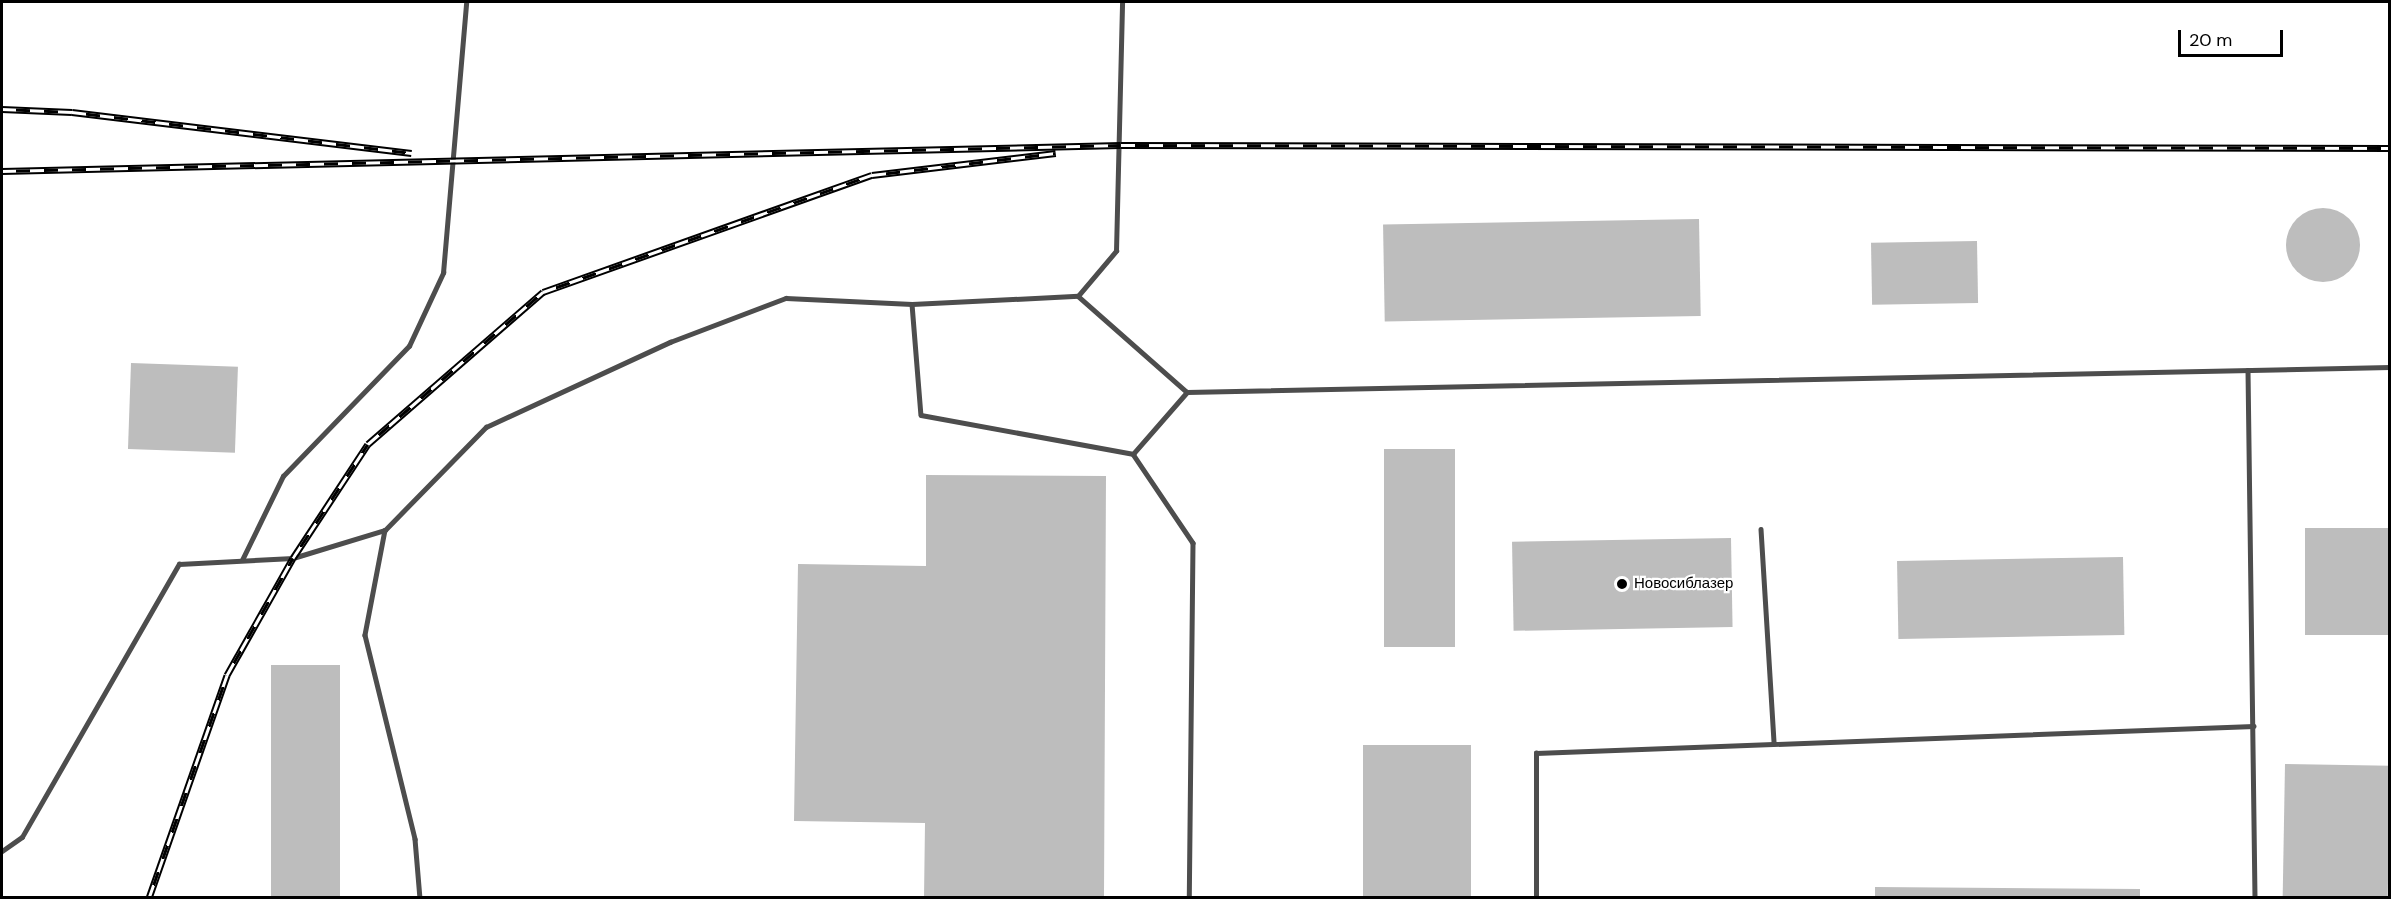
<!DOCTYPE html>
<meta charset="utf-8">
<style>
body{margin:0}
#map{position:relative;width:2391px;height:899px;overflow:hidden;background:#fff;font-family:"DM Sans",sans-serif}
div>[style]{position:absolute}
[style*='--x']{left:calc(var(--x)*1px);top:calc(var(--y)*1px);width:calc(var(--w)*1px);rotate:calc(var(--a)*1deg)}
.building>*{inset:0;background:#bdbdbd;transform-origin:0 0}
.round{border-radius:50%}
.service>*{height:4.5px;margin:-2.25px;padding:0 2.25px;transform-origin:2.25px;border-radius:2.25px;background:#4d4d4d}
.rail>*{height:7px;margin-top:-3.5px;transform-origin:0;background:repeating-linear-gradient(90deg,#fff 0 14px,#000 0 28px);box-sizing:border-box;border-block:2px solid #000}
.dots>*{width:16px;height:16px;translate:-50% -50%;box-sizing:border-box;border:3px solid #fff;border-radius:50%}
span{translate:-50% -50%;white-space:nowrap;text-align:center;line-height:1.15;-webkit-text-stroke:4.5px #fff;paint-order:stroke}
.poi-label{font-size:15px;color:#000}
.left{translate:0 -50%;text-align:left}
.frame{position:absolute;inset:0;border:3px solid #000;pointer-events:none}
.scale{position:absolute;left:2178px;top:30px;width:105px;height:27px;box-sizing:border-box;border:3px solid #000;border-top:0;padding-left:8px;font-size:18px;line-height:21px;white-space:nowrap;color:#000;-webkit-text-stroke:4px #fff;paint-order:stroke}
</style>
<div id="map">
<div class="building">
<i class="round" style="left:2286px;top:208px;width:74px;height:74px"></i>
<i style="left:1699px;top:219px;width:97px;height:316px;rotate:89deg"></i>
<i style="left:1977px;top:241px;width:62px;height:106px;rotate:89deg"></i>
<i style="left:131px;top:363px;width:107px;height:86px;rotate:2deg"></i>
<i style="left:1384px;top:449px;width:71px;height:198px"></i>
<i style="clip-path:polygon(926px 475px,1106px 476px,1104px 898px,924px 898px,925px 823px,794px 821px,798px 564px,926px 566px)"></i>
<i style="left:2390px;top:528px;width:107px;height:85px;rotate:90deg"></i>
<i style="left:1731px;top:538px;width:89px;height:219px;rotate:89deg"></i>
<i style="left:2123px;top:557px;width:78px;height:226px;rotate:89deg"></i>
<i style="left:271px;top:665px;width:69px;height:233px"></i>
<i style="left:1363px;top:745px;width:108px;height:153px"></i>
<i style="left:2285px;top:764px;width:105px;height:134px;rotate:1deg"></i>
<i style="clip-path:polygon(1875px 887px,2140px 889px,2140px 898px,1875px 898px)"></i>
</div>
<div class="service">
<i style="--x:1078;--y:296;--w:145;--a:41.4"></i>
<i style="--x:1187;--y:392;--w:1203;--a:-1.19"></i>
<i style="--x:912;--y:304;--w:111;--a:85.4"></i>
<i style="--x:921;--y:415;--w:216;--a:10.4"></i>
<i style="--x:1133;--y:454;--w:107;--a:56"></i>
<i style="--x:1193;--y:543;--w:355;--a:90.6"></i>
<i style="--x:2248;--y:370;--w:528;--a:89.24"></i>
<i style="--x:1133;--y:454;--w:82;--a:-48.9"></i>
<i style="--x:1761;--y:529;--w:215;--a:86.5"></i>
<i style="--x:385;--y:530;--w:107;--a:100.8"></i>
<i style="--x:365;--y:635;--w:210;--a:76.2"></i>
<i style="--x:415;--y:839;--w:59;--a:85.2"></i>
<i style="--x:242;--y:560;--w:93;--a:-64"></i>
<i style="--x:283;--y:476;--w:181;--a:-45.9"></i>
<i style="--x:409;--y:346;--w:81;--a:-65"></i>
<i style="--x:443;--y:273;--w:272;--a:-85.1"></i>
<i style="--x:2;--y:851;--w:24;--a:-35"></i>
<i style="--x:22;--y:837;--w:315;--a:-60.1"></i>
<i style="--x:179;--y:564;--w:114;--a:-3"></i>
<i style="--x:293;--y:558;--w:96;--a:-16.9"></i>
<i style="--x:385;--y:530;--w:144;--a:-45.6"></i>
<i style="--x:486;--y:427;--w:203;--a:-24.8"></i>
<i style="--x:670;--y:342;--w:124;--a:-20.8"></i>
<i style="--x:786;--y:298;--w:126;--a:2.7"></i>
<i style="--x:912;--y:304;--w:166;--a:-2.8"></i>
<i style="--x:1078;--y:296;--w:59;--a:-49.8"></i>
<i style="--x:1116;--y:251;--w:249;--a:-88.6"></i>
<i style="--x:1536;--y:898;--w:145;--a:-90"></i>
<i style="--x:1536;--y:753;--w:718;--a:-2.16"></i>
</div>
<div class="rail">
<i style="--x:2;--y:109;--w:70;--a:2.5"></i>
<i style="--x:72;--y:112;--w:342;--a:6.9"></i>
<i style="--x:2;--y:171;--w:1119;--a:-1.33"></i>
<i style="--x:1121;--y:145;--w:1269;--a:0.14"></i>
<i style="--x:149;--y:898;--w:236;--a:-70.7"></i>
<i style="--x:227;--y:675;--w:134;--a:-60.6"></i>
<i style="--x:293;--y:558;--w:136;--a:-56.7"></i>
<i style="--x:368;--y:444;--w:232;--a:-41"></i>
<i style="--x:543;--y:292;--w:349;--a:-19.6"></i>
<i style="--x:872;--y:175;--w:185;--a:-6.8"></i>
</div>
<div class="dots">
<i style="left:1622px;top:584px;background:#000"></i>
</div>
<div class="poi-label">
<span class="left" style="left:1634px;top:584px">Новосиблазер</span>
</div>
<div class="frame"></div>
<div class="scale">20 m</div>
</div>
